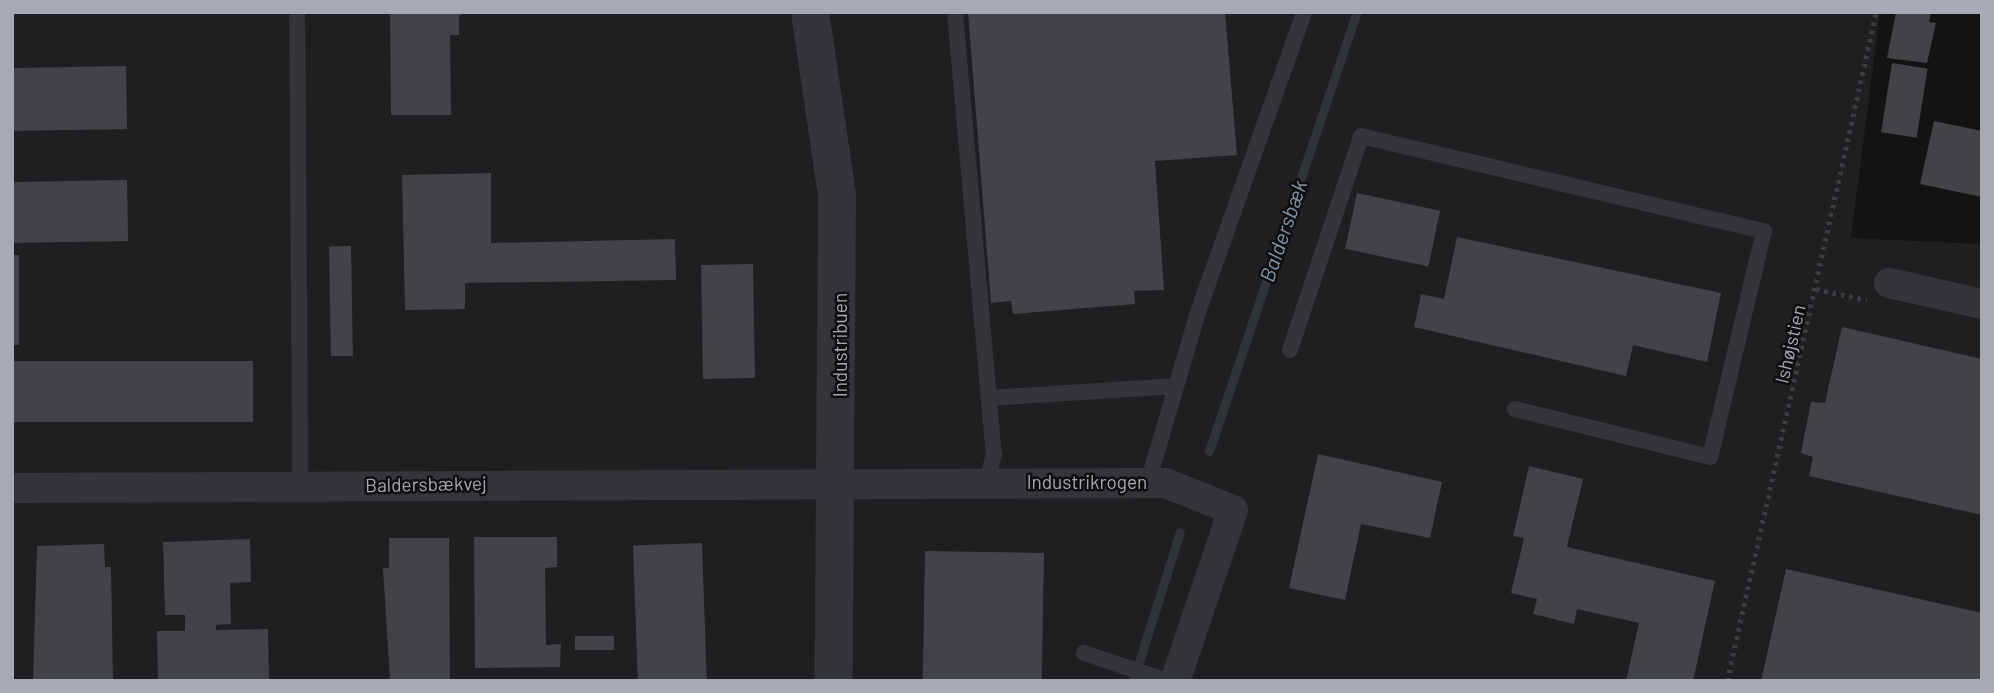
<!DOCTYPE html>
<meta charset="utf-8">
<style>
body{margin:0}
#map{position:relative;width:1994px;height:693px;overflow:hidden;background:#131314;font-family:Barlow,sans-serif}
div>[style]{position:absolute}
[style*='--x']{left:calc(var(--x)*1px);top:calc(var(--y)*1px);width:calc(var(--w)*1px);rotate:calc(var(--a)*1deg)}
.built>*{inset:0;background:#1f1f21}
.stream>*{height:9px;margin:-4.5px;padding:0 4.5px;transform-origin:4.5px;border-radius:4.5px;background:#2d353b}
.building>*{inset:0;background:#424347;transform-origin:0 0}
.path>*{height:4.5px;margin-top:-2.25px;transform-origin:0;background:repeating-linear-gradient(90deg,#3a3c40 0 3.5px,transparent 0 8.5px)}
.service>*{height:16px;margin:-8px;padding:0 8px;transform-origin:8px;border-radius:8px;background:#343539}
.minor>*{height:30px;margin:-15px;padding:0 15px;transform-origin:15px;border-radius:15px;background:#343539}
.tertiary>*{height:38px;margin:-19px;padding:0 19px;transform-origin:19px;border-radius:19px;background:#343539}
span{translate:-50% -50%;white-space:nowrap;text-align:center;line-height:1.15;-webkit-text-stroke:5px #0e0e0f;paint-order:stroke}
.street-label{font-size:19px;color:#a6aab3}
.water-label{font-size:21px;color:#8096ab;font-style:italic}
.frame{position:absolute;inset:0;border:14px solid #a6aab3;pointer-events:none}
</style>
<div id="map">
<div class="built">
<i style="clip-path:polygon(12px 12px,1880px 12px,1851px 238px,1982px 244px,1982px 681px,12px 681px)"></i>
</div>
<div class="stream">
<i style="--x:1209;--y:451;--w:463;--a:-71.4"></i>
<i style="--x:1133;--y:681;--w:156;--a:-72.5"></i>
</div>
<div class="building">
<i style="clip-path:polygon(390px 12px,466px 12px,459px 16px,459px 35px,450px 35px,451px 115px,391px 115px)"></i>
<i style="clip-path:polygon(968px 12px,1225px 12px,1237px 155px,1155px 161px,1164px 290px,1134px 291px,1135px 304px,1013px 314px,1011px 301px,991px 303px)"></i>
<i style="clip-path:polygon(1896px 12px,1931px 12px,1929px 22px,1936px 23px,1927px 63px,1887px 58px)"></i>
<i style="left:1892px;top:63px;width:36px;height:70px;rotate:9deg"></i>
<i style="left:126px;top:66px;width:63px;height:114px;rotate:89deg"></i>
<i style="clip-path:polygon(1934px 121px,1982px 131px,1982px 197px,1920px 184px)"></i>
<i style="clip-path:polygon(491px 173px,491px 243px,675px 239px,676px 280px,465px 283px,465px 309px,405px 310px,402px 175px)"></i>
<i style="left:127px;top:180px;width:61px;height:115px;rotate:89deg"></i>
<i style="left:1357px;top:193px;width:85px;height:57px;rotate:12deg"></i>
<i style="clip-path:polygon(1457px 237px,1721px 293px,1707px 362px,1633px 345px,1626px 376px,1414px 327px,1421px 294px,1444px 299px)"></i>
<i style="left:351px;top:246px;width:110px;height:22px;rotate:89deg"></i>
<i style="left:12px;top:255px;width:7px;height:90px"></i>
<i style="left:753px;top:264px;width:114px;height:52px;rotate:89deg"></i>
<i style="clip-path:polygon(1842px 327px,1982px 359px,1982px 515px,1809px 476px,1813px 457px,1801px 453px,1811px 402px,1825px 403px)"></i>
<i style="left:253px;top:361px;width:61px;height:241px;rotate:90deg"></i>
<i style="clip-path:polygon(1318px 454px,1442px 482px,1430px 538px,1361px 524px,1345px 600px,1289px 588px)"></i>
<i style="clip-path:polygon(1529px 466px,1583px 479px,1567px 547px,1715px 581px,1693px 681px,1626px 681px,1639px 623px,1577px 609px,1574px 624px,1533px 614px,1537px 599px,1511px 593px,1524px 538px,1513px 536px)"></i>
<i style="clip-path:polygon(474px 537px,557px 537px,557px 567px,545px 568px,546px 645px,561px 644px,560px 667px,475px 668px)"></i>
<i style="clip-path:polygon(389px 538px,449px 538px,450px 681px,390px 681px,383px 568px,389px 568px)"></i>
<i style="clip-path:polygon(250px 539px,251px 582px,230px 583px,231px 624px,216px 625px,216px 630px,268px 629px,269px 681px,158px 681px,157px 631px,185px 631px,185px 615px,165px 615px,163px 542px)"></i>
<i style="left:702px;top:543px;width:138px;height:69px;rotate:88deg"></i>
<i style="clip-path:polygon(104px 544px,105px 567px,111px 567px,113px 681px,33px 681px,37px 546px)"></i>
<i style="left:925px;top:551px;width:119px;height:130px;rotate:1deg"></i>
<i style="clip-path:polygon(1786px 569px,1982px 613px,1982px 681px,1761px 681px)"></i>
<i style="left:575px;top:636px;width:39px;height:14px"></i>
</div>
<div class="path">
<i style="--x:1816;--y:289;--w:52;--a:12.2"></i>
<i style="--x:1727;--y:681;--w:685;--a:-77.44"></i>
</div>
<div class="service">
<i style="--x:297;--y:12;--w:473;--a:89.6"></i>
<i style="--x:955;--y:12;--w:444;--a:85"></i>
<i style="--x:994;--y:454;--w:28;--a:105"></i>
<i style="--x:1290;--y:350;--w:225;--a:-71.6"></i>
<i style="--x:1361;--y:136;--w:414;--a:13.3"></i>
<i style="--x:1764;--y:231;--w:232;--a:103.4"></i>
<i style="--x:1710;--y:457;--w:201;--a:-166.2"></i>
<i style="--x:989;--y:398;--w:187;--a:-3.7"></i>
<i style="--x:1148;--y:482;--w:177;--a:-73.6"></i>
<i style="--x:1198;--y:312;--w:318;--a:-70.5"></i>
<i style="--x:1084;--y:653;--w:89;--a:18.4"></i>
</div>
<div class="minor">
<i style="--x:1889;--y:283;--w:95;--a:12.7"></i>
<i style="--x:12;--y:488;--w:1153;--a:-0.25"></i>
<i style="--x:1165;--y:483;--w:73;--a:21.7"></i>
<i style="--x:1233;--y:510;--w:181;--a:108.7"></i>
</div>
<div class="tertiary">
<i style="--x:810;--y:12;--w:184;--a:81.6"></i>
<i style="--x:837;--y:194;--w:487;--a:90.4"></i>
</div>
<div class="street-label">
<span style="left:1790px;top:344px;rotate:-77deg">Ishøjstien</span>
<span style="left:840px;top:345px;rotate:-90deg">Industribuen</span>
<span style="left:1087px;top:482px">Industrikrogen</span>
<span style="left:426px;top:484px;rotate:-1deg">Baldersbækvej</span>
</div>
<div class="water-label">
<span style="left:1283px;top:231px;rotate:-71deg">Baldersbæk</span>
</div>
<div class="frame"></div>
</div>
